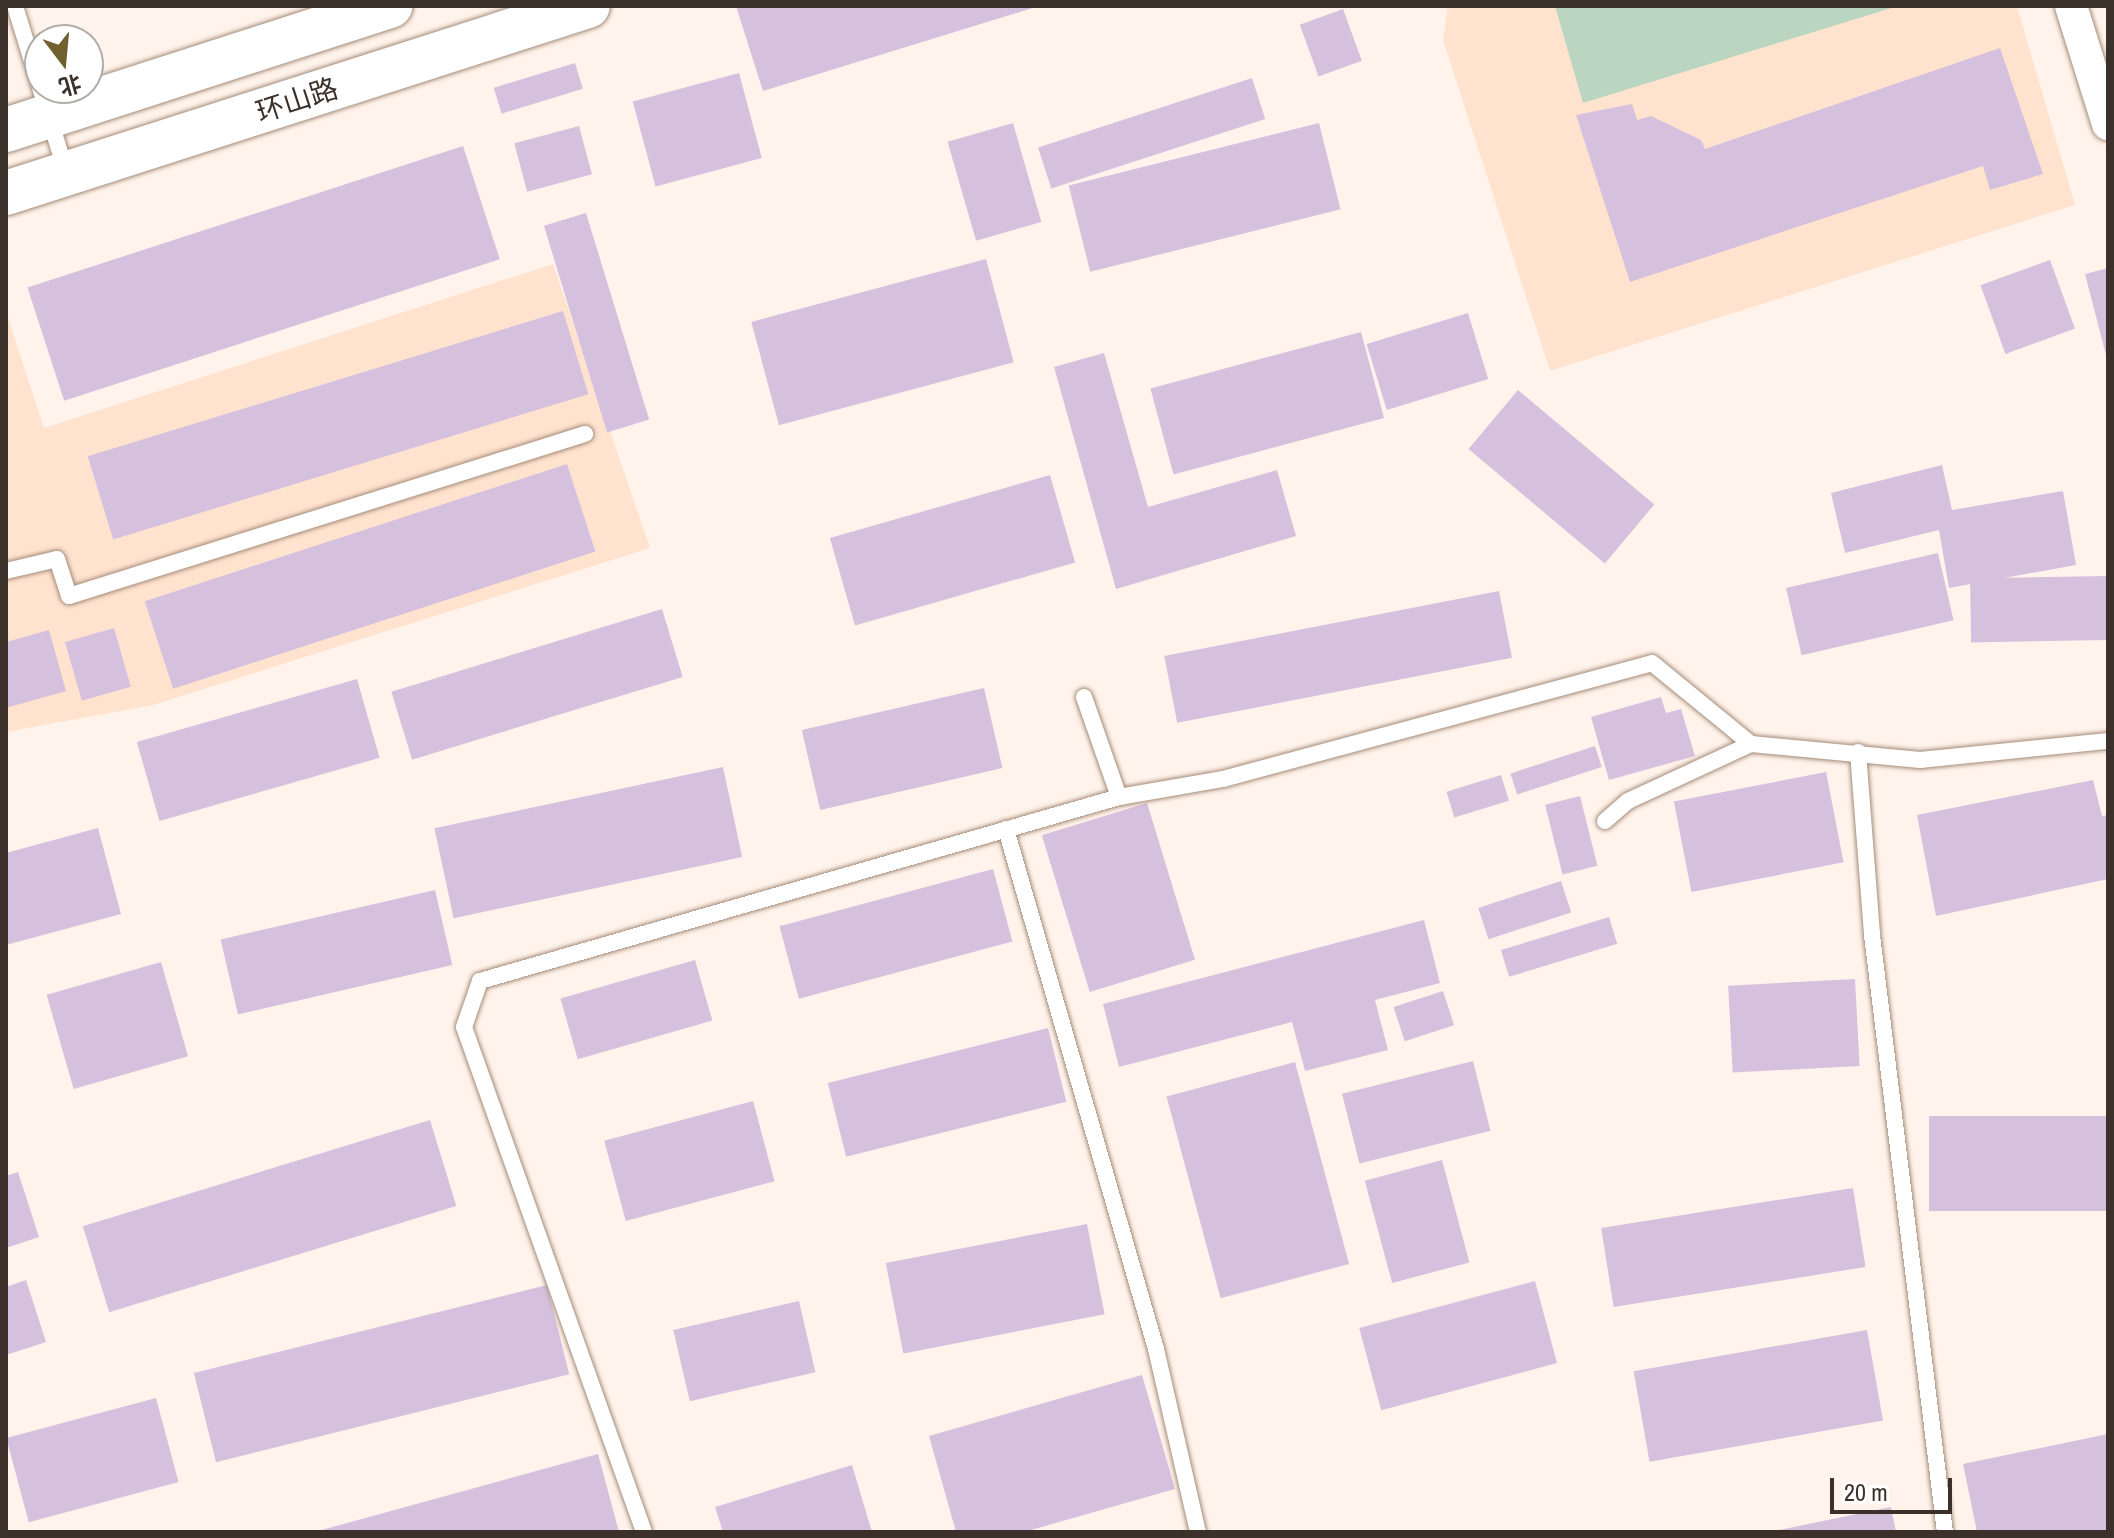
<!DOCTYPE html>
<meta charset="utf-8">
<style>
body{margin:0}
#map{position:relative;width:2114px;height:1538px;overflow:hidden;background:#fff3eb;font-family:"Archivo Narrow","Noto Sans SC",sans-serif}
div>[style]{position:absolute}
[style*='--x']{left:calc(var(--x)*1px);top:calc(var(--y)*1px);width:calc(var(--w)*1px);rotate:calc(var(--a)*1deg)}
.built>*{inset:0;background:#ffe3cf}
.green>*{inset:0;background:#bad6c0}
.building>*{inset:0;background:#d5c1de;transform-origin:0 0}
.roads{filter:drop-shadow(0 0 2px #a58c79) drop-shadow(0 0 2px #a58c79)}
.lane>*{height:16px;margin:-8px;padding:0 8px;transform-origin:8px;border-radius:8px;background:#fff}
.street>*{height:32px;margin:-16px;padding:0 16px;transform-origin:16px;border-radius:16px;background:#fff}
.secondary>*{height:44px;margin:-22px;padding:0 22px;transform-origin:22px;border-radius:22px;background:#fff}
span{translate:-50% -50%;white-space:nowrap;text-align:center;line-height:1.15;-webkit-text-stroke:7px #fff;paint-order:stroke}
.street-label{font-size:28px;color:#3c312a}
.frame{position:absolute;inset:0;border:8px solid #3c312a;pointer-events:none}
.north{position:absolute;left:24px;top:24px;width:80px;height:80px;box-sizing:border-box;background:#fff;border:2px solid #b1adaa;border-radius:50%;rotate:164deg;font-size:22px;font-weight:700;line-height:32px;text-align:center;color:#3c312a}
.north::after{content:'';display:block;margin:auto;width:28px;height:36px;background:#6f602d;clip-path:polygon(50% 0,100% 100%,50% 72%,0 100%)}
.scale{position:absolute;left:1830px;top:1478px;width:122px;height:36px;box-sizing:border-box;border:4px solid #3c312a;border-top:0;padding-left:10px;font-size:24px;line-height:28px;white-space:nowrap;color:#3c312a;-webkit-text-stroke:6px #fff;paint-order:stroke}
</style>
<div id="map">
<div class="built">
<i style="clip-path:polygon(1448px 6px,2017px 6px,2075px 205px,1550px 371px,1443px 40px)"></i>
<i style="clip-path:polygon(553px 264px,650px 548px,153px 705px,6px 732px,6px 312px,44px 428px)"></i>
</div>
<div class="green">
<i style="clip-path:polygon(1555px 6px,1898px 6px,1583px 103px)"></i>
</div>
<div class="building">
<i style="clip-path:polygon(736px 6px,1036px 6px,1036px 7px,763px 91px)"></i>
<i style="left:1343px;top:9px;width:55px;height:46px;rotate:70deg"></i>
<i style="clip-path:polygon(2000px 48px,2043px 174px,1990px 190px,1983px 166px,1630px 282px,1576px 115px,1632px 104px,1637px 120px,1651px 116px,1701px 140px,1705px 149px)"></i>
<i style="left:575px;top:63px;width:27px;height:85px;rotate:73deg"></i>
<i style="left:739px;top:73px;width:88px;height:110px;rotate:75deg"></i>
<i style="left:1252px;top:78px;width:43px;height:225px;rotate:72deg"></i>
<i style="left:1013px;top:123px;width:103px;height:68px;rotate:74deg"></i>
<i style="left:1319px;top:123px;width:89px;height:258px;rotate:76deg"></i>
<i style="left:579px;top:126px;width:50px;height:67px;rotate:75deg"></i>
<i style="left:463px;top:146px;width:119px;height:458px;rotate:72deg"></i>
<i style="left:586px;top:213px;width:216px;height:44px;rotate:73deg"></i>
<i style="left:986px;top:259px;width:107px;height:243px;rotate:75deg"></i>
<i style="left:2050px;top:260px;width:73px;height:74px;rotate:70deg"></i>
<i style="clip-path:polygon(2108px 268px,2108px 358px,2107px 359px,2085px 274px)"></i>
<i style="left:563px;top:311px;width:87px;height:497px;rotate:73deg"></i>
<i style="left:1468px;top:313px;width:69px;height:106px;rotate:73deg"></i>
<i style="left:1361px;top:332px;width:89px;height:218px;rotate:75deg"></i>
<i style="clip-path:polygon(1104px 353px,1148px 507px,1277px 470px,1296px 536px,1116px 589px,1054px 367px)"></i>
<i style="left:1518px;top:390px;width:178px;height:77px;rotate:40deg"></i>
<i style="left:567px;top:464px;width:92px;height:444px;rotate:72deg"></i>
<i style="clip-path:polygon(1942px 465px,1952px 510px,2063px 491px,2076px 565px,1949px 588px,1939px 530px,1845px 553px,1831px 493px)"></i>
<i style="left:1050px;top:475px;width:91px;height:229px;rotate:74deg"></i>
<i style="left:1938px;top:553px;width:69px;height:156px;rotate:77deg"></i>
<i style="left:2107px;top:576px;width:64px;height:137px;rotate:89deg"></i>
<i style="left:1499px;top:591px;width:68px;height:341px;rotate:79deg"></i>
<i style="left:662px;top:609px;width:71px;height:283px;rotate:73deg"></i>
<i style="left:114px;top:628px;width:61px;height:51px;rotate:74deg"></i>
<i style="clip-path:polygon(49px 630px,66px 691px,6px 708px,6px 642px)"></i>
<i style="left:357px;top:679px;width:82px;height:229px;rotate:74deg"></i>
<i style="left:984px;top:688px;width:82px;height:187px;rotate:77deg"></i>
<i style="clip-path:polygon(1661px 697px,1666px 713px,1681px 709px,1695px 756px,1609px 780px,1591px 717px)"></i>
<i style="left:1595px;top:746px;width:22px;height:89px;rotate:72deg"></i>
<i style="left:723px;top:767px;width:92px;height:295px;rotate:78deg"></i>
<i style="left:1826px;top:772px;width:92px;height:155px;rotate:79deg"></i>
<i style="left:1501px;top:775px;width:27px;height:57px;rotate:73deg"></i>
<i style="clip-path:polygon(2093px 780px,2102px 816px,2108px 815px,2108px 879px,1936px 916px,1917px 815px)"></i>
<i style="left:1580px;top:796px;width:72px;height:36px;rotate:76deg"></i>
<i style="left:1147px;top:803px;width:164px;height:110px;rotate:73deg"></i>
<i style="clip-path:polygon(98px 828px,121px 914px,6px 945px,6px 853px)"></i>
<i style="left:993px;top:869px;width:75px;height:221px;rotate:75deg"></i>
<i style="left:1561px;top:881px;width:33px;height:87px;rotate:72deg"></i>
<i style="left:435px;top:890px;width:77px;height:220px;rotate:77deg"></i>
<i style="left:1609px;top:917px;width:28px;height:113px;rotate:73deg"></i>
<i style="clip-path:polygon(1424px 920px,1440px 983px,1375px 1000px,1388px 1050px,1305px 1071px,1292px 1022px,1119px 1067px,1103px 1004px)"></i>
<i style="left:695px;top:960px;width:63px;height:140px;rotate:74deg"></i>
<i style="left:161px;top:962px;width:98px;height:119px;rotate:74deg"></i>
<i style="left:1855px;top:979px;width:87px;height:127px;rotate:87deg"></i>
<i style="left:1443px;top:991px;width:36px;height:52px;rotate:72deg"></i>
<i style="left:1048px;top:1028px;width:76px;height:227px;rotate:76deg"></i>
<i style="left:1473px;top:1061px;width:72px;height:135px;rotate:76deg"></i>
<i style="left:1295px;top:1062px;width:209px;height:133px;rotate:75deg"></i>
<i style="left:753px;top:1101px;width:83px;height:154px;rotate:75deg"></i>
<i style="left:2108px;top:1116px;width:95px;height:179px;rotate:90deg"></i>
<i style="left:430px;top:1120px;width:90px;height:363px;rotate:73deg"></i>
<i style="left:1442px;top:1160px;width:106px;height:80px;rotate:75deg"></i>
<i style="clip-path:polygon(18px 1172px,39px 1237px,6px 1248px,6px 1176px)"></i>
<i style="left:1853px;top:1188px;width:80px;height:255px;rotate:81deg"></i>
<i style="left:1087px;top:1224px;width:92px;height:205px;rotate:79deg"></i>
<i style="clip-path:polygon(26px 1280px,46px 1342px,6px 1355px,6px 1287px)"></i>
<i style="left:1535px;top:1281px;width:85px;height:182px;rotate:75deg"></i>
<i style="left:547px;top:1285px;width:92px;height:364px;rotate:76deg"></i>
<i style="left:799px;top:1301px;width:73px;height:129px;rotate:77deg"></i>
<i style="left:1867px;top:1330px;width:92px;height:237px;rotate:80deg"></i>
<i style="clip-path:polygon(1142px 1375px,1175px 1489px,1024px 1532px,956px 1532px,929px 1436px)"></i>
<i style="left:156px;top:1398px;width:87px;height:155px;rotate:75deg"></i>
<i style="clip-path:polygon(2108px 1434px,2108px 1532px,1977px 1532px,1963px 1464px)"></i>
<i style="clip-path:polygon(598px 1454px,619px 1532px,318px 1532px,318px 1531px)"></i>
<i style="clip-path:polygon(852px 1465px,872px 1532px,723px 1532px,715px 1507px)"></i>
<i style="clip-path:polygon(1891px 1507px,1896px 1532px,1774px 1532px,1774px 1531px)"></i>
</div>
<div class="roads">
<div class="lane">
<i style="--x:15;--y:6;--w:174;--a:72.9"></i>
<i style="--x:6;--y:571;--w:52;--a:-13.2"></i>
<i style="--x:57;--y:559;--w:39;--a:72"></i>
<i style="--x:69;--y:596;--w:541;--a:-17.43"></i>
<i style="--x:1084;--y:697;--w:106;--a:70.7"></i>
<i style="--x:1119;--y:797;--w:106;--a:-9.8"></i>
<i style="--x:1223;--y:779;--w:444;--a:-15.1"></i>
<i style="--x:1652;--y:663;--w:128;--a:39.3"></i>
<i style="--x:1751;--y:744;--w:170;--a:5.4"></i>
<i style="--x:1920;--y:760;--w:189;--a:-5.8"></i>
<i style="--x:1858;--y:752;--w:184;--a:85.6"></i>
<i style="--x:1872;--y:935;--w:601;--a:83.03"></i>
<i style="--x:1605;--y:821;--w:30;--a:-41"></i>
<i style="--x:1628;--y:801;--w:136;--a:-24.9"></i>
<i style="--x:1006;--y:829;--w:541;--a:73.91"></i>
<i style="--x:1156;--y:1349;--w:188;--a:77.1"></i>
<i style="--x:644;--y:1532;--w:536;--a:-109.62"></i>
<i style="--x:464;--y:1027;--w:49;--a:-70.8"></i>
<i style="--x:480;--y:981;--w:665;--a:-16.06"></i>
</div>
<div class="street">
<i style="--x:2071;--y:6;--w:124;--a:72.6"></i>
</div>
<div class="secondary">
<i style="--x:6;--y:130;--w:404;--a:-17.9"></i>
<i style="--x:6;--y:193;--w:611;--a:-17.81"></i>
</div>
</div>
<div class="street-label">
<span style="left:297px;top:100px;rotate:-18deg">环山路</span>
</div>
<div class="frame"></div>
<div class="north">北</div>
<div class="scale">20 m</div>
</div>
